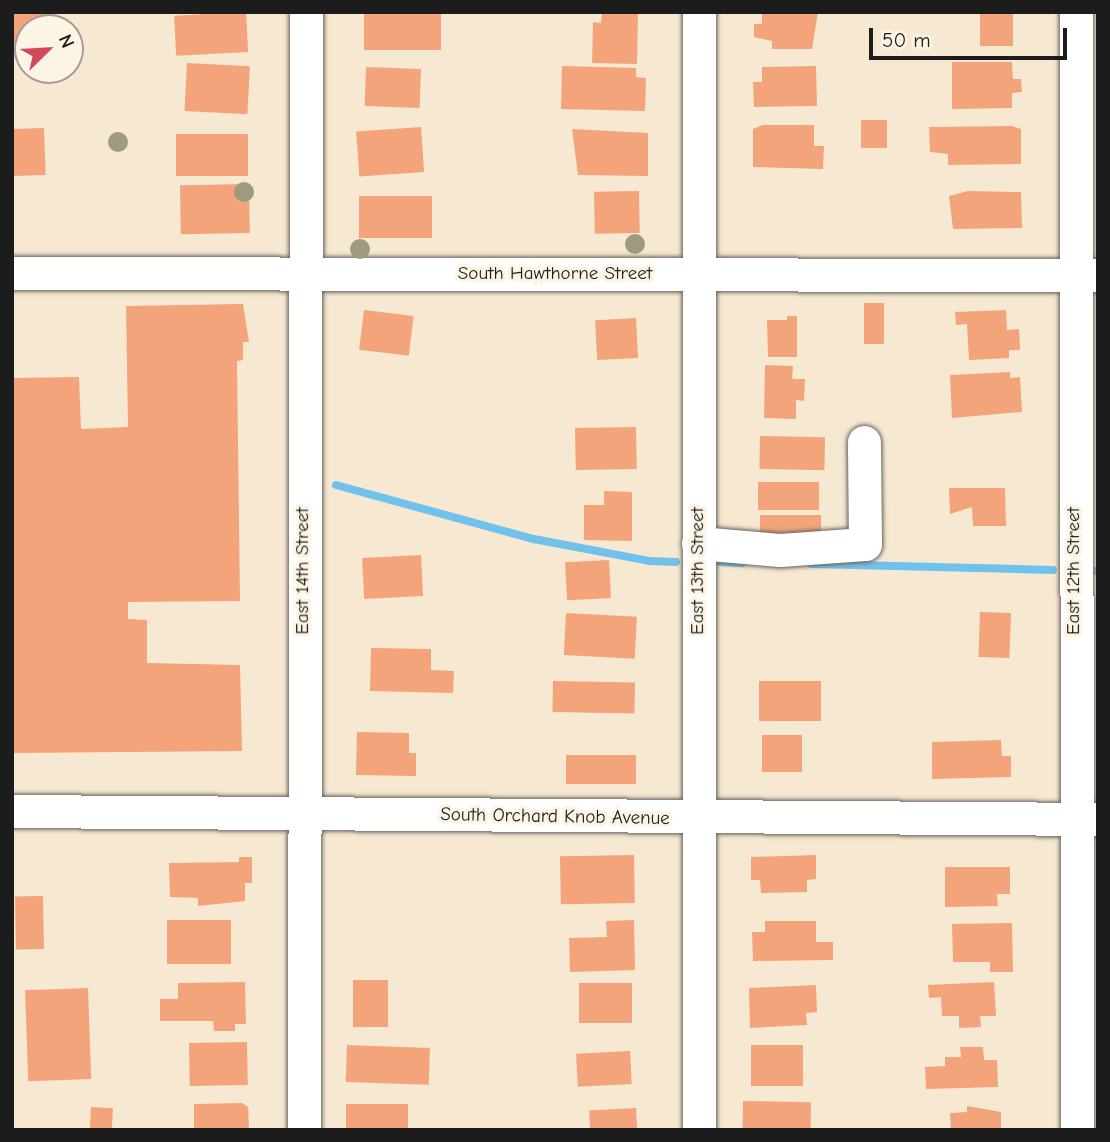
<!DOCTYPE html>
<style>
body{margin:0}
#map{position:relative;width:1110px;height:1142px;overflow:hidden;background:#f7e9d1;font-family:"Comic Neue",sans-serif}
div>[style]{position:absolute}
[style*='--x']{left:calc(var(--x)*1px);top:calc(var(--y)*1px);width:calc(var(--w)*1px);rotate:calc(var(--a)*1deg)}
.stream>*{height:8px;margin:-4px;padding:0 4px;transform-origin:4px;border-radius:4px;background:#70c1ec}
.building>*{inset:0;background:#f3a47b;transform-origin:0 0}
.roads{filter:drop-shadow(0 0 2px #69645b) drop-shadow(0 0 2px #69645b)}
.minor>*{height:33px;margin:-16.5px;padding:0 16.5px;transform-origin:16.5px;border-radius:16.5px;background:#fff}
.trees>*{width:20px;height:20px;margin:-10px;border-radius:50%;background:#9d9a7d}
span{translate:-50% -50%;white-space:nowrap;text-align:center;line-height:1.15;-webkit-text-stroke:7px #fcf5e5;paint-order:stroke}
.street-label{font-size:19px;color:#1c1c1c}
.frame{position:absolute;inset:0;border:14px solid #1c1c1c;pointer-events:none}
.north{position:absolute;left:14px;top:14px;width:70px;height:70px;box-sizing:border-box;background:#fcf5e5;border:2px solid #a29e95;border-radius:50%;rotate:66deg;font-size:19px;font-weight:700;line-height:28px;text-align:center;color:#1c1c1c}
.north::after{content:'';display:block;margin:auto;width:24px;height:32px;background:#d1495b;clip-path:polygon(50% 0,100% 100%,50% 72%,0 100%)}
.scale{position:absolute;left:869px;top:28px;width:198px;height:32px;box-sizing:border-box;border:4px solid #1c1c1c;border-top:0;padding-left:9px;font-size:21px;line-height:24px;white-space:nowrap;color:#1c1c1c;-webkit-text-stroke:5px #fcf5e5;paint-order:stroke}
</style>
<div id="map">
<div class="stream">
<i style="--x:336;--y:485;--w:205;--a:15.3"></i>
<i style="--x:534;--y:539;--w:117;--a:10.8"></i>
<i style="--x:649;--y:561;--w:27;--a:2"></i>
<i style="--x:720;--y:562;--w:22;--a:3"></i>
<i style="--x:811;--y:564;--w:242;--a:1.4"></i>
<i style="--x:1096;--y:571;--w:2;--a:0"></i>
</div>
<div class="building">
<i style="clip-path:polygon(12px 12px,55px 12px,54px 28px,28px 28px,28px 44px,12px 43px)"></i>
<i style="left:246px;top:12px;width:40px;height:72px;rotate:87deg"></i>
<i style="left:364px;top:12px;width:77px;height:38px"></i>
<i style="clip-path:polygon(602px 12px,638px 12px,637px 64px,592px 63px,593px 22px,601px 23px)"></i>
<i style="clip-path:polygon(762px 12px,818px 12px,812px 49px,772px 49px,772px 41px,754px 37px,754px 24px,762px 24px)"></i>
<i style="left:980px;top:12px;width:33px;height:34px"></i>
<i style="clip-path:polygon(952px 62px,1012px 62px,1013px 79px,1021px 79px,1022px 92px,1012px 93px,1012px 108px,952px 109px)"></i>
<i style="left:187px;top:63px;width:63px;height:48px;rotate:3deg"></i>
<i style="clip-path:polygon(562px 66px,636px 68px,636px 77px,646px 78px,645px 111px,561px 109px)"></i>
<i style="clip-path:polygon(816px 66px,817px 106px,754px 107px,753px 82px,762px 82px,762px 67px)"></i>
<i style="left:366px;top:67px;width:55px;height:39px;rotate:2deg"></i>
<i style="left:861px;top:120px;width:26px;height:28px"></i>
<i style="clip-path:polygon(763px 125px,814px 125px,814px 146px,824px 146px,823px 169px,753px 167px,753px 129px)"></i>
<i style="clip-path:polygon(1012px 126px,1021px 129px,1021px 164px,948px 165px,948px 154px,930px 152px,929px 127px)"></i>
<i style="left:421px;top:127px;width:45px;height:65px;rotate:86deg"></i>
<i style="left:44px;top:128px;width:47px;height:32px;rotate:88deg"></i>
<i style="clip-path:polygon(572px 129px,648px 133px,648px 176px,578px 175px)"></i>
<i style="left:176px;top:134px;width:72px;height:42px"></i>
<i style="left:249px;top:184px;width:49px;height:69px;rotate:89deg"></i>
<i style="left:639px;top:191px;width:42px;height:45px;rotate:89deg"></i>
<i style="clip-path:polygon(968px 191px,1021px 192px,1022px 228px,953px 229px,949px 196px)"></i>
<i style="left:359px;top:196px;width:73px;height:42px"></i>
<i style="left:864px;top:303px;width:20px;height:41px"></i>
<i style="clip-path:polygon(243px 304px,249px 342px,243px 342px,243px 360px,237px 361px,240px 601px,128px 602px,128px 619px,147px 620px,147px 663px,240px 665px,242px 751px,12px 753px,12px 378px,79px 377px,81px 429px,128px 427px,126px 306px)"></i>
<i style="left:364px;top:310px;width:50px;height:40px;rotate:7deg"></i>
<i style="clip-path:polygon(1006px 310px,1007px 330px,1019px 329px,1020px 350px,1009px 350px,1009px 358px,969px 360px,967px 324px,956px 325px,955px 312px)"></i>
<i style="clip-path:polygon(787px 316px,797px 316px,797px 357px,768px 357px,767px 320px,787px 320px)"></i>
<i style="left:636px;top:318px;width:40px;height:41px;rotate:87deg"></i>
<i style="clip-path:polygon(765px 365px,793px 366px,792px 379px,805px 379px,804px 401px,796px 400px,796px 419px,764px 418px)"></i>
<i style="clip-path:polygon(1010px 372px,1010px 378px,1020px 377px,1022px 412px,952px 418px,950px 375px)"></i>
<i style="left:636px;top:427px;width:42px;height:61px;rotate:89deg"></i>
<i style="left:760px;top:436px;width:65px;height:33px;rotate:1deg"></i>
<i style="left:758px;top:482px;width:61px;height:28px"></i>
<i style="clip-path:polygon(949px 488px,1005px 488px,1006px 526px,973px 526px,972px 507px,950px 514px)"></i>
<i style="clip-path:polygon(604px 491px,632px 492px,632px 541px,584px 540px,584px 505px,604px 505px)"></i>
<i style="left:760px;top:515px;width:61px;height:27px"></i>
<i style="left:421px;top:555px;width:41px;height:59px;rotate:87deg"></i>
<i style="left:609px;top:560px;width:38px;height:44px;rotate:87deg"></i>
<i style="left:980px;top:612px;width:31px;height:45px;rotate:2deg"></i>
<i style="left:566px;top:613px;width:71px;height:42px;rotate:3deg"></i>
<i style="clip-path:polygon(371px 648px,431px 649px,431px 670px,454px 671px,453px 693px,370px 691px)"></i>
<i style="left:553px;top:681px;width:82px;height:31px;rotate:1deg"></i>
<i style="left:759px;top:681px;width:62px;height:40px"></i>
<i style="clip-path:polygon(357px 732px,409px 733px,409px 753px,416px 753px,416px 776px,356px 775px)"></i>
<i style="left:762px;top:735px;width:40px;height:37px"></i>
<i style="clip-path:polygon(1001px 740px,1002px 756px,1011px 756px,1011px 777px,932px 779px,932px 742px)"></i>
<i style="left:636px;top:755px;width:29px;height:70px;rotate:90deg"></i>
<i style="left:634px;top:855px;width:48px;height:74px;rotate:89deg"></i>
<i style="clip-path:polygon(816px 855px,816px 879px,807px 880px,807px 892px,761px 893px,760px 880px,751px 880px,751px 857px)"></i>
<i style="clip-path:polygon(239px 857px,252px 857px,252px 883px,245px 883px,245px 901px,198px 906px,198px 898px,170px 897px,169px 863px,239px 862px)"></i>
<i style="clip-path:polygon(945px 867px,1010px 867px,1010px 894px,997px 894px,998px 906px,945px 907px)"></i>
<i style="left:43px;top:896px;width:53px;height:28px;rotate:89deg"></i>
<i style="left:167px;top:920px;width:64px;height:44px"></i>
<i style="clip-path:polygon(634px 920px,635px 970px,570px 972px,569px 938px,607px 937px,606px 921px)"></i>
<i style="clip-path:polygon(765px 921px,816px 921px,816px 942px,833px 942px,833px 960px,753px 961px,752px 932px,765px 932px)"></i>
<i style="clip-path:polygon(1012px 923px,1013px 972px,990px 972px,990px 962px,953px 962px,952px 924px)"></i>
<i style="left:353px;top:980px;width:35px;height:47px"></i>
<i style="clip-path:polygon(245px 982px,246px 1024px,235px 1024px,235px 1031px,214px 1031px,213px 1021px,160px 1021px,160px 999px,178px 999px,178px 983px)"></i>
<i style="clip-path:polygon(994px 982px,996px 1016px,980px 1016px,981px 1027px,959px 1028px,959px 1016px,942px 1016px,941px 997px,929px 998px,928px 985px)"></i>
<i style="left:579px;top:983px;width:53px;height:40px"></i>
<i style="clip-path:polygon(816px 985px,817px 1012px,806px 1013px,807px 1025px,750px 1028px,749px 988px)"></i>
<i style="left:88px;top:988px;width:91px;height:63px;rotate:88deg"></i>
<i style="left:247px;top:1042px;width:43px;height:58px;rotate:89deg"></i>
<i style="left:347px;top:1045px;width:83px;height:37px;rotate:2deg"></i>
<i style="left:751px;top:1045px;width:52px;height:41px"></i>
<i style="clip-path:polygon(960px 1047px,983px 1047px,984px 1060px,997px 1060px,998px 1087px,926px 1089px,925px 1067px,945px 1066px,945px 1057px,961px 1057px)"></i>
<i style="left:630px;top:1051px;width:33px;height:54px;rotate:87deg"></i>
<i style="left:743px;top:1101px;width:68px;height:29px;rotate:1deg"></i>
<i style="clip-path:polygon(242px 1103px,248px 1107px,249px 1128px,194px 1130px,194px 1104px)"></i>
<i style="left:346px;top:1104px;width:62px;height:26px"></i>
<i style="clip-path:polygon(967px 1106px,1001px 1112px,1001px 1130px,951px 1130px,950px 1113px,967px 1112px)"></i>
<i style="left:91px;top:1107px;width:22px;height:23px;rotate:3deg"></i>
<i style="left:636px;top:1108px;width:22px;height:47px;rotate:87deg"></i>
</div>
<div class="roads">
<div class="minor">
<i style="--x:1076;--y:12;--w:1118;--a:89.95"></i>
<i style="--x:12;--y:273;--w:1086;--a:0.11"></i>
<i style="--x:698;--y:543;--w:82;--a:4.9"></i>
<i style="--x:780;--y:550;--w:85;--a:-4"></i>
<i style="--x:865;--y:544;--w:102;--a:-90.6"></i>
<i style="--x:12;--y:811;--w:1083;--a:0.42"></i>
<i style="--x:304;--y:1130;--w:1118;--a:-89.9"></i>
<i style="--x:699;--y:1130;--w:1118;--a:-90"></i>
</div>
</div>
<div class="trees">
<i style="left:118px;top:142px"></i>
<i style="left:244px;top:192px"></i>
<i style="left:635px;top:244px"></i>
<i style="left:360px;top:249px"></i>
</div>
<div class="street-label">
<span style="left:555px;top:274px">South Hawthorne Street</span>
<span style="left:303px;top:571px;rotate:-90deg">East 14th Street</span>
<span style="left:698px;top:571px;rotate:-90deg">East 13th Street</span>
<span style="left:1074px;top:571px;rotate:-90deg">East 12th Street</span>
<span style="left:555px;top:817px;rotate:1deg">South Orchard Knob Avenue</span>
</div>
<div class="frame"></div>
<div class="north">N</div>
<div class="scale">50 m</div>
</div>
